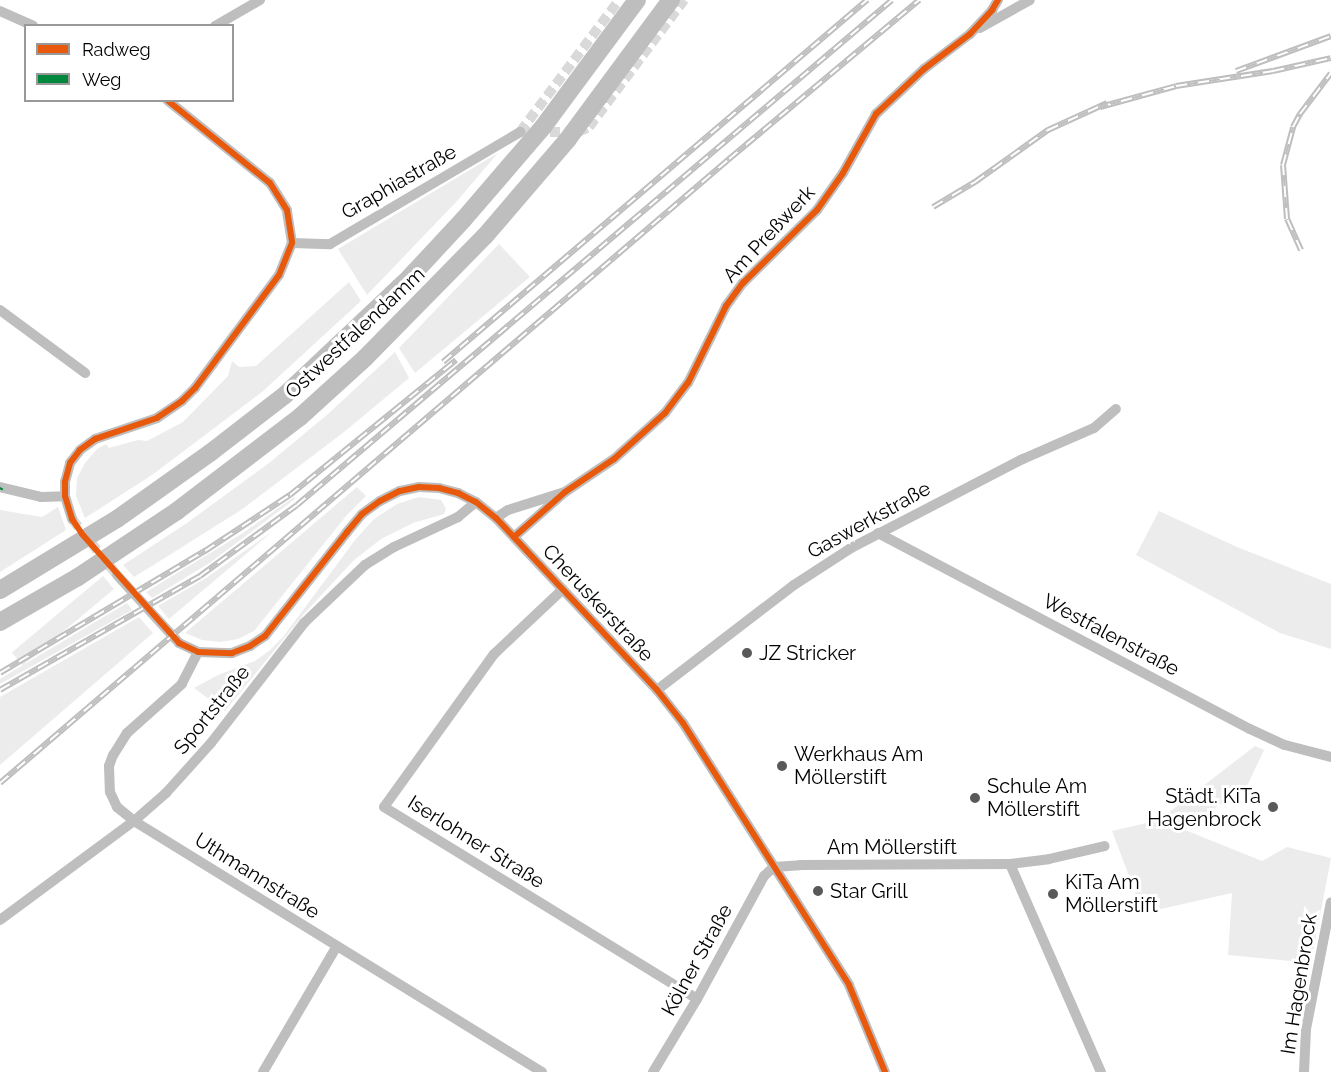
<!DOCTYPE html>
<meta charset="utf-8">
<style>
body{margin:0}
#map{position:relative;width:1331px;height:1072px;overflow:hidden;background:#fff;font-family:Raleway,sans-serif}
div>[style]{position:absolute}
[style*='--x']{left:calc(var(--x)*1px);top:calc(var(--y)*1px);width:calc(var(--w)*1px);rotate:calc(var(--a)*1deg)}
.green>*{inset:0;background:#ececec;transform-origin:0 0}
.street-tunnel>*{height:10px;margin-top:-5px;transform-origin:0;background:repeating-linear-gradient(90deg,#d9d9d9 0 10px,transparent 0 15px)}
.street>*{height:10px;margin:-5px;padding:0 5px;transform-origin:5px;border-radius:5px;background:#bebebe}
.highway>*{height:18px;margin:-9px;padding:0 9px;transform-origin:9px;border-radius:9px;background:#bebebe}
.rail>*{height:6px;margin-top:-3px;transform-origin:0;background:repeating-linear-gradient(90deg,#fff 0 11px,#bebebe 0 22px);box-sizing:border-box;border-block:2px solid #bebebe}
.quiet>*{height:4.5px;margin-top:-2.25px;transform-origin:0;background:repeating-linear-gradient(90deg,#00873e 0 9px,transparent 0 13.5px)}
.cycleway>*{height:6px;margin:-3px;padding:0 3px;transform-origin:3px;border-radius:3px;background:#e8590c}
.dots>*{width:16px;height:16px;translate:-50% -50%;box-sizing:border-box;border:3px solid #fff;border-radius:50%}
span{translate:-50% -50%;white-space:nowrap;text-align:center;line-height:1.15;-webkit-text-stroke:6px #fff;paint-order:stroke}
.street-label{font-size:20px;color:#000}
.poi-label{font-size:20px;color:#000}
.left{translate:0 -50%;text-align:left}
.right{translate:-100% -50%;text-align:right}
.legend{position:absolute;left:24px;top:24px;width:210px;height:78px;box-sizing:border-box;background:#fff;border:2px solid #999;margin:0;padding:8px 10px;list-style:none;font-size:18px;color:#000}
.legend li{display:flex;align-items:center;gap:12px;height:30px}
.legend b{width:30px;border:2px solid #999}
</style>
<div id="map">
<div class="green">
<i style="clip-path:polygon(498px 153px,457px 201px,367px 295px,338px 249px)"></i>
<i style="clip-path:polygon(499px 244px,530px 277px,415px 373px,399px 348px)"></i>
<i style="clip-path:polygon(349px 282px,361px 301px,262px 392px,152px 475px,85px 518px,76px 496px,77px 478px,85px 463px,97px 449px,106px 444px,109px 448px,138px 440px,147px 441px,183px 422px,228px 376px,232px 361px,239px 367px,256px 366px)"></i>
<i style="clip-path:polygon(395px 352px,409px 378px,344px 432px,241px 510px,152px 566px,134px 577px,123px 565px,187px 523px,269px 463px,328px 414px)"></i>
<i style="clip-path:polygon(357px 487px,366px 496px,346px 516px,254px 631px,238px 639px,220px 642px,202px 640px,185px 633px)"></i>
<i style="clip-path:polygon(294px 497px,295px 499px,211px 562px,152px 598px,146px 592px,243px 533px)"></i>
<i style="clip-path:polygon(419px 497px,441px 500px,446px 509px,444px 514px,413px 523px,381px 539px,353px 561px,304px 614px,225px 711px,194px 688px,218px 675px,255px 661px,270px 650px,283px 637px,355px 540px,374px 519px,397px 504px)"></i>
<i style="clip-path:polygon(58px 507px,66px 530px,0 572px,0 510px,42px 517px)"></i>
<i style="clip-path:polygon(1159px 511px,1237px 547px,1331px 584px,1331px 649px,1280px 633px,1136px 555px)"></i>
<i style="clip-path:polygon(273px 531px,169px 619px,158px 606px,206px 578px)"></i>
<i style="left:103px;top:576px;width:17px;height:119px;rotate:50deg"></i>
<i style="clip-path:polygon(127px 603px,132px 610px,0 684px,0 679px)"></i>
<i style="clip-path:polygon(139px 617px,153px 633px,0 765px,0 697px)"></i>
<i style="clip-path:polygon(1255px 746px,1264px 750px,1248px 784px,1185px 830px,1262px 861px,1287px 847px,1331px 858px,1311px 963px,1228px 955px,1232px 893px,1143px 913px,1112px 831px,1159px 820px)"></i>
</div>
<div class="street-tunnel">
<i style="--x:520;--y:132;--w:58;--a:0"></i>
<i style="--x:578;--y:132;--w:12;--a:-24"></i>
<i style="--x:589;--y:127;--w:159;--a:-53.2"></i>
<i style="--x:520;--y:132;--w:165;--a:-53.1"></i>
<i style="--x:72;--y:519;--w:72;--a:51.2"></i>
</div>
<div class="street">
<i style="--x:0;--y:11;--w:36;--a:24"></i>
<i style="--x:215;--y:26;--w:52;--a:-30"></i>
<i style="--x:980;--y:28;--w:57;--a:-29.2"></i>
<i style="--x:292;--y:243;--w:38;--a:2"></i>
<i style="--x:330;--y:244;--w:221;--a:-30.5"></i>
<i style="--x:0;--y:310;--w:106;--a:36.5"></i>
<i style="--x:0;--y:487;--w:42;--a:13.7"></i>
<i style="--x:41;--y:497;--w:24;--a:-2"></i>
<i style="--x:496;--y:518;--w:14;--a:-34"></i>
<i style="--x:508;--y:510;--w:57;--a:-17.5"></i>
<i style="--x:72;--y:519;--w:24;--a:-107"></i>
<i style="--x:65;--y:496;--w:14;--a:-90"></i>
<i style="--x:65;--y:482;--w:20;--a:-75"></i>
<i style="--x:70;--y:463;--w:16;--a:-52"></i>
<i style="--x:80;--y:450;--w:19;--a:-36"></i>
<i style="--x:95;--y:439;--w:65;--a:-18.7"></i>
<i style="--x:157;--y:418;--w:30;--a:-34"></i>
<i style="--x:182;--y:401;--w:18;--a:-45"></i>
<i style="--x:195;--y:388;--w:141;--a:-53.4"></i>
<i style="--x:279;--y:275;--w:35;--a:-68"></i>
<i style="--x:292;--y:243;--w:33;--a:-99"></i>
<i style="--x:287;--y:210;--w:32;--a:-122"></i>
<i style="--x:270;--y:183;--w:132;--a:-141.1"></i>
<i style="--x:878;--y:533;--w:420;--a:27.8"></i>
<i style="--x:1250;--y:729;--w:38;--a:25"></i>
<i style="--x:1285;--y:745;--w:48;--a:14.6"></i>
<i style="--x:514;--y:537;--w:68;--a:-41.4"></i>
<i style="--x:565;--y:492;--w:59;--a:-34"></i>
<i style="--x:614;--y:459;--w:69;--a:-42"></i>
<i style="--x:665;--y:413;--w:38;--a:-53"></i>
<i style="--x:688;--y:383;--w:86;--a:-63.7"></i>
<i style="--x:726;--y:306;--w:29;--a:-54"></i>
<i style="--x:743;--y:283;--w:104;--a:-44.6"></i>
<i style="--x:817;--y:210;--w:45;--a:-54.9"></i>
<i style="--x:843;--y:173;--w:68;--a:-60.8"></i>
<i style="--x:876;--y:114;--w:66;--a:-43.2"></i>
<i style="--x:924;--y:69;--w:58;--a:-37.3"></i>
<i style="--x:970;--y:34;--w:33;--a:-47"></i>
<i style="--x:992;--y:10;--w:12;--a:-59"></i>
<i style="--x:117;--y:575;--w:92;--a:47.6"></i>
<i style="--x:179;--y:643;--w:21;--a:25"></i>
<i style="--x:198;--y:652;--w:34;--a:2"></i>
<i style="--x:232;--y:653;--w:19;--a:-21"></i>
<i style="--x:250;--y:646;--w:18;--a:-34"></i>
<i style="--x:265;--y:636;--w:132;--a:-51.7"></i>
<i style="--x:347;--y:532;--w:23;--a:-50"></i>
<i style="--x:362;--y:514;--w:22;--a:-36"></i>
<i style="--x:380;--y:501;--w:22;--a:-27"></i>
<i style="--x:400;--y:491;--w:19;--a:-12"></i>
<i style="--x:419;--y:487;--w:20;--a:3"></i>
<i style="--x:439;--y:488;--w:20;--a:15"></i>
<i style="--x:458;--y:493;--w:20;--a:27"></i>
<i style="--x:476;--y:502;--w:26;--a:39"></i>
<i style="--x:496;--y:518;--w:236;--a:46.9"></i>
<i style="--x:657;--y:690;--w:42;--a:51.8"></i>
<i style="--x:683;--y:723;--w:310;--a:57.6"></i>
<i style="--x:849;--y:985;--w:94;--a:67.5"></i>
<i style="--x:562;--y:590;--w:93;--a:136.7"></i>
<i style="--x:494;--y:654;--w:188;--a:125.7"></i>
<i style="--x:384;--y:807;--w:367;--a:31.5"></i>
<i style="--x:198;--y:652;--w:36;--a:117"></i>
<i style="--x:182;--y:684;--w:74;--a:138.3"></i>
<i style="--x:127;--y:733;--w:26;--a:122"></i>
<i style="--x:113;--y:755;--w:12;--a:110"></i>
<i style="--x:109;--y:766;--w:26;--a:88"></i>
<i style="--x:110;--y:792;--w:17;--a:65"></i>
<i style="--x:117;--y:807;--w:22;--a:39"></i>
<i style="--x:134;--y:821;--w:479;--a:31.6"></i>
<i style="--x:657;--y:690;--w:173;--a:-37.5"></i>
<i style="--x:794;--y:585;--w:68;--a:-33"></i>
<i style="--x:851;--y:548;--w:194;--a:-27.4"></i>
<i style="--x:1023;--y:459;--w:77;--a:-23.6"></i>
<i style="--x:1094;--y:428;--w:29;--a:-41"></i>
<i style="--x:1010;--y:864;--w:227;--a:66.4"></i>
<i style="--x:774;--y:867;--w:26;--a:-4"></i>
<i style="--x:800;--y:865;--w:210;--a:-0.3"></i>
<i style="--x:1010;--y:864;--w:39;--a:-7"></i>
<i style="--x:1049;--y:859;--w:57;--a:-13.1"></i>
<i style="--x:0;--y:920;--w:167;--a:-36.5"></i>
<i style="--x:134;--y:821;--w:43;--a:-41.2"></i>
<i style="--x:166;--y:793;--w:67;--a:-48"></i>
<i style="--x:211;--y:743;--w:152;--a:-52.2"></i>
<i style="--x:304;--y:623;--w:84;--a:-43.6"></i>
<i style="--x:365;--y:565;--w:34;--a:-32"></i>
<i style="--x:394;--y:547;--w:71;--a:-25.1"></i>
<i style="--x:458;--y:517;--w:23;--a:-40"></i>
<i style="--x:263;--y:1072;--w:146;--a:-59.6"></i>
<i style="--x:653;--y:1072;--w:85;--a:-58.9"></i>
<i style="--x:697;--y:999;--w:140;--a:-61.4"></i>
<i style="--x:764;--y:876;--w:13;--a:-42"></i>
<i style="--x:1304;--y:1072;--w:43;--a:-87.3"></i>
<i style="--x:1306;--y:1029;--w:129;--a:-78.9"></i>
</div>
<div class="highway">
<i style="--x:0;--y:590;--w:137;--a:-31.3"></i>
<i style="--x:117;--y:519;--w:114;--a:-35.4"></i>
<i style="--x:210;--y:453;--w:95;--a:-37.7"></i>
<i style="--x:285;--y:395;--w:172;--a:-43.3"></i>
<i style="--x:410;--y:277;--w:78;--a:-47.1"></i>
<i style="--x:463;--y:220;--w:123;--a:-49.3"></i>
<i style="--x:543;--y:127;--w:158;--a:-53.5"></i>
<i style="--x:0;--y:622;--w:90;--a:-30"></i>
<i style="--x:78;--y:577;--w:119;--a:-33.7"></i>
<i style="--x:177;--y:511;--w:155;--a:-37.4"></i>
<i style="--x:300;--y:417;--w:88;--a:-42.2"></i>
<i style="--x:365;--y:358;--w:171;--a:-45.5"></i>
<i style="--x:485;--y:236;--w:128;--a:-49.4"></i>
<i style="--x:568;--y:139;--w:173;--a:-53.5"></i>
</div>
<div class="rail">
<i style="--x:1236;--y:71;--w:101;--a:-20.2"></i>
<i style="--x:1100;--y:107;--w:79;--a:-15.4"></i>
<i style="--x:1176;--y:86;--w:98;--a:-8.8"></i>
<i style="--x:1273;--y:71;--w:59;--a:-12.6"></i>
<i style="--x:933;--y:207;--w:49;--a:-30.8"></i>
<i style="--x:975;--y:182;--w:90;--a:-35.5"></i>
<i style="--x:1048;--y:130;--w:65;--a:-24.6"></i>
<i style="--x:1301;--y:250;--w:34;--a:-114"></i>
<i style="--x:1287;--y:219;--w:54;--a:-94.2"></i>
<i style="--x:1283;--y:165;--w:39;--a:-75"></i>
<i style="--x:1293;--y:127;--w:15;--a:-62"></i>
<i style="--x:1300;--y:114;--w:51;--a:-52.9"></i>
<i style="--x:443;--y:362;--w:558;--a:-40.49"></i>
<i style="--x:0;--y:673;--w:239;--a:-30.8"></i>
<i style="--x:205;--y:551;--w:102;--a:-33.4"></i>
<i style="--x:290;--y:495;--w:214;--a:-39.1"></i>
<i style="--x:0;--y:690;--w:230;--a:-29.7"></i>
<i style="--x:200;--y:576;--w:120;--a:-36.2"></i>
<i style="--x:297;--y:505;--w:780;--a:-40.32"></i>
<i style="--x:0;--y:783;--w:960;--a:-40.56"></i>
<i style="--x:729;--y:159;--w:248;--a:-39.9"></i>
</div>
<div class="quiet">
<i style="--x:0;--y:489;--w:2;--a:-63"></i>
</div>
<div class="cycleway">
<i style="--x:167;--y:100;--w:132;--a:38.9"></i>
<i style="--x:270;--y:183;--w:32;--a:58"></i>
<i style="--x:287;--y:210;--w:33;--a:81"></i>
<i style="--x:292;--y:243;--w:35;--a:112"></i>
<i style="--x:279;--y:275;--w:141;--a:126.6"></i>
<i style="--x:195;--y:388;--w:18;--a:135"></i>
<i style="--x:182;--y:401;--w:30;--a:146"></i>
<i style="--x:157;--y:418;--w:65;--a:161.3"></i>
<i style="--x:95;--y:439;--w:19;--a:144"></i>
<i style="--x:80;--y:450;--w:16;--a:128"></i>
<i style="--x:70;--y:463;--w:20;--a:105"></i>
<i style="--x:65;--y:482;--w:14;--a:90"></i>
<i style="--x:65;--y:496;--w:24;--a:73"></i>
<i style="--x:72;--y:519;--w:18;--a:56"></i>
<i style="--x:82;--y:534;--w:146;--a:48.3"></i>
<i style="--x:179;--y:643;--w:21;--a:25"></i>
<i style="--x:198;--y:652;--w:34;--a:2"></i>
<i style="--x:232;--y:653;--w:19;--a:-21"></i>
<i style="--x:250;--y:646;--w:18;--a:-34"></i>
<i style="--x:265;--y:636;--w:132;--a:-51.7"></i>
<i style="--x:347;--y:532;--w:23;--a:-50"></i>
<i style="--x:362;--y:514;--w:22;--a:-36"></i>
<i style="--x:380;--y:501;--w:22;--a:-27"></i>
<i style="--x:400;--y:491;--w:19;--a:-12"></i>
<i style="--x:419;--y:487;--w:20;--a:3"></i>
<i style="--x:439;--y:488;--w:20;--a:15"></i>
<i style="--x:458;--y:493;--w:20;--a:27"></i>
<i style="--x:476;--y:502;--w:26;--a:39"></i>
<i style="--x:496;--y:518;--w:236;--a:46.9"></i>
<i style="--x:657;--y:690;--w:42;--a:51.8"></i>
<i style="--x:683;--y:723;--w:310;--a:57.6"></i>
<i style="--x:849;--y:985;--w:94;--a:67.5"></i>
<i style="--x:514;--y:537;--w:68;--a:-41.4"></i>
<i style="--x:565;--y:492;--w:59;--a:-34"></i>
<i style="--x:614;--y:459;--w:69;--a:-42"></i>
<i style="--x:665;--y:413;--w:38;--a:-53"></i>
<i style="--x:688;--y:383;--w:86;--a:-63.7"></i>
<i style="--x:726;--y:306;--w:29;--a:-54"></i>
<i style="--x:743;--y:283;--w:104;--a:-44.6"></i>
<i style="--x:817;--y:210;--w:45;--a:-54.9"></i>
<i style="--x:843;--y:173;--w:68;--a:-60.8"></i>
<i style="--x:876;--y:114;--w:66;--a:-43.2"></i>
<i style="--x:924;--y:69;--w:58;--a:-37.3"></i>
<i style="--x:970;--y:34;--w:33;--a:-47"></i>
<i style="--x:992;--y:10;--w:12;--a:-59"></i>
</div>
<div class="dots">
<i style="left:747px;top:653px;background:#595959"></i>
<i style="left:782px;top:766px;background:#595959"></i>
<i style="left:975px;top:798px;background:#595959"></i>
<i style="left:1273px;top:807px;background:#595959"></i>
<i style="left:818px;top:891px;background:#595959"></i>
<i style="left:1053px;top:894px;background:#595959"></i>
</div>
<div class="street-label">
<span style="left:399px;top:182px;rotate:-30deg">Graphiastraße</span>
<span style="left:769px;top:234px;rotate:-47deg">Am Preßwerk</span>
<span style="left:355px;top:333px;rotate:-43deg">Ostwestfalendamm</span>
<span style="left:869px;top:520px;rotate:-29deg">Gaswerkstraße</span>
<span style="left:598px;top:603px;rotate:47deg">Cheruskerstraße</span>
<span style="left:1111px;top:635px;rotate:28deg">Westfalenstraße</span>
<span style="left:212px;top:710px;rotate:-51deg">Sportstraße</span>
<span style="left:476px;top:842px;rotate:32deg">Iserlohner Straße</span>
<span style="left:892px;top:847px">Am Möllerstift</span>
<span style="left:257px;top:876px;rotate:32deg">Uthmannstraße</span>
<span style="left:697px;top:960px;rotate:-61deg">Kölner Straße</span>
<span style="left:1299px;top:984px;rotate:-81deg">Im Hagenbrock</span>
</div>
<div class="poi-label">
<span class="left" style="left:759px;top:653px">JZ Stricker</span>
<span class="left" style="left:794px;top:766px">Werkhaus Am<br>Möllerstift</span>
<span class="left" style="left:987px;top:798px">Schule Am<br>Möllerstift</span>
<span class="right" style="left:1261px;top:808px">Städt. KiTa<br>Hagenbrock</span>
<span class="left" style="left:1065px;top:894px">KiTa Am<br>Möllerstift</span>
<span class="left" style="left:830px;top:891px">Star Grill</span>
</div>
<ul class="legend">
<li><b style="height:8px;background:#e8590c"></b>Radweg</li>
<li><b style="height:8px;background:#00873e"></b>Weg</li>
</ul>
</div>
